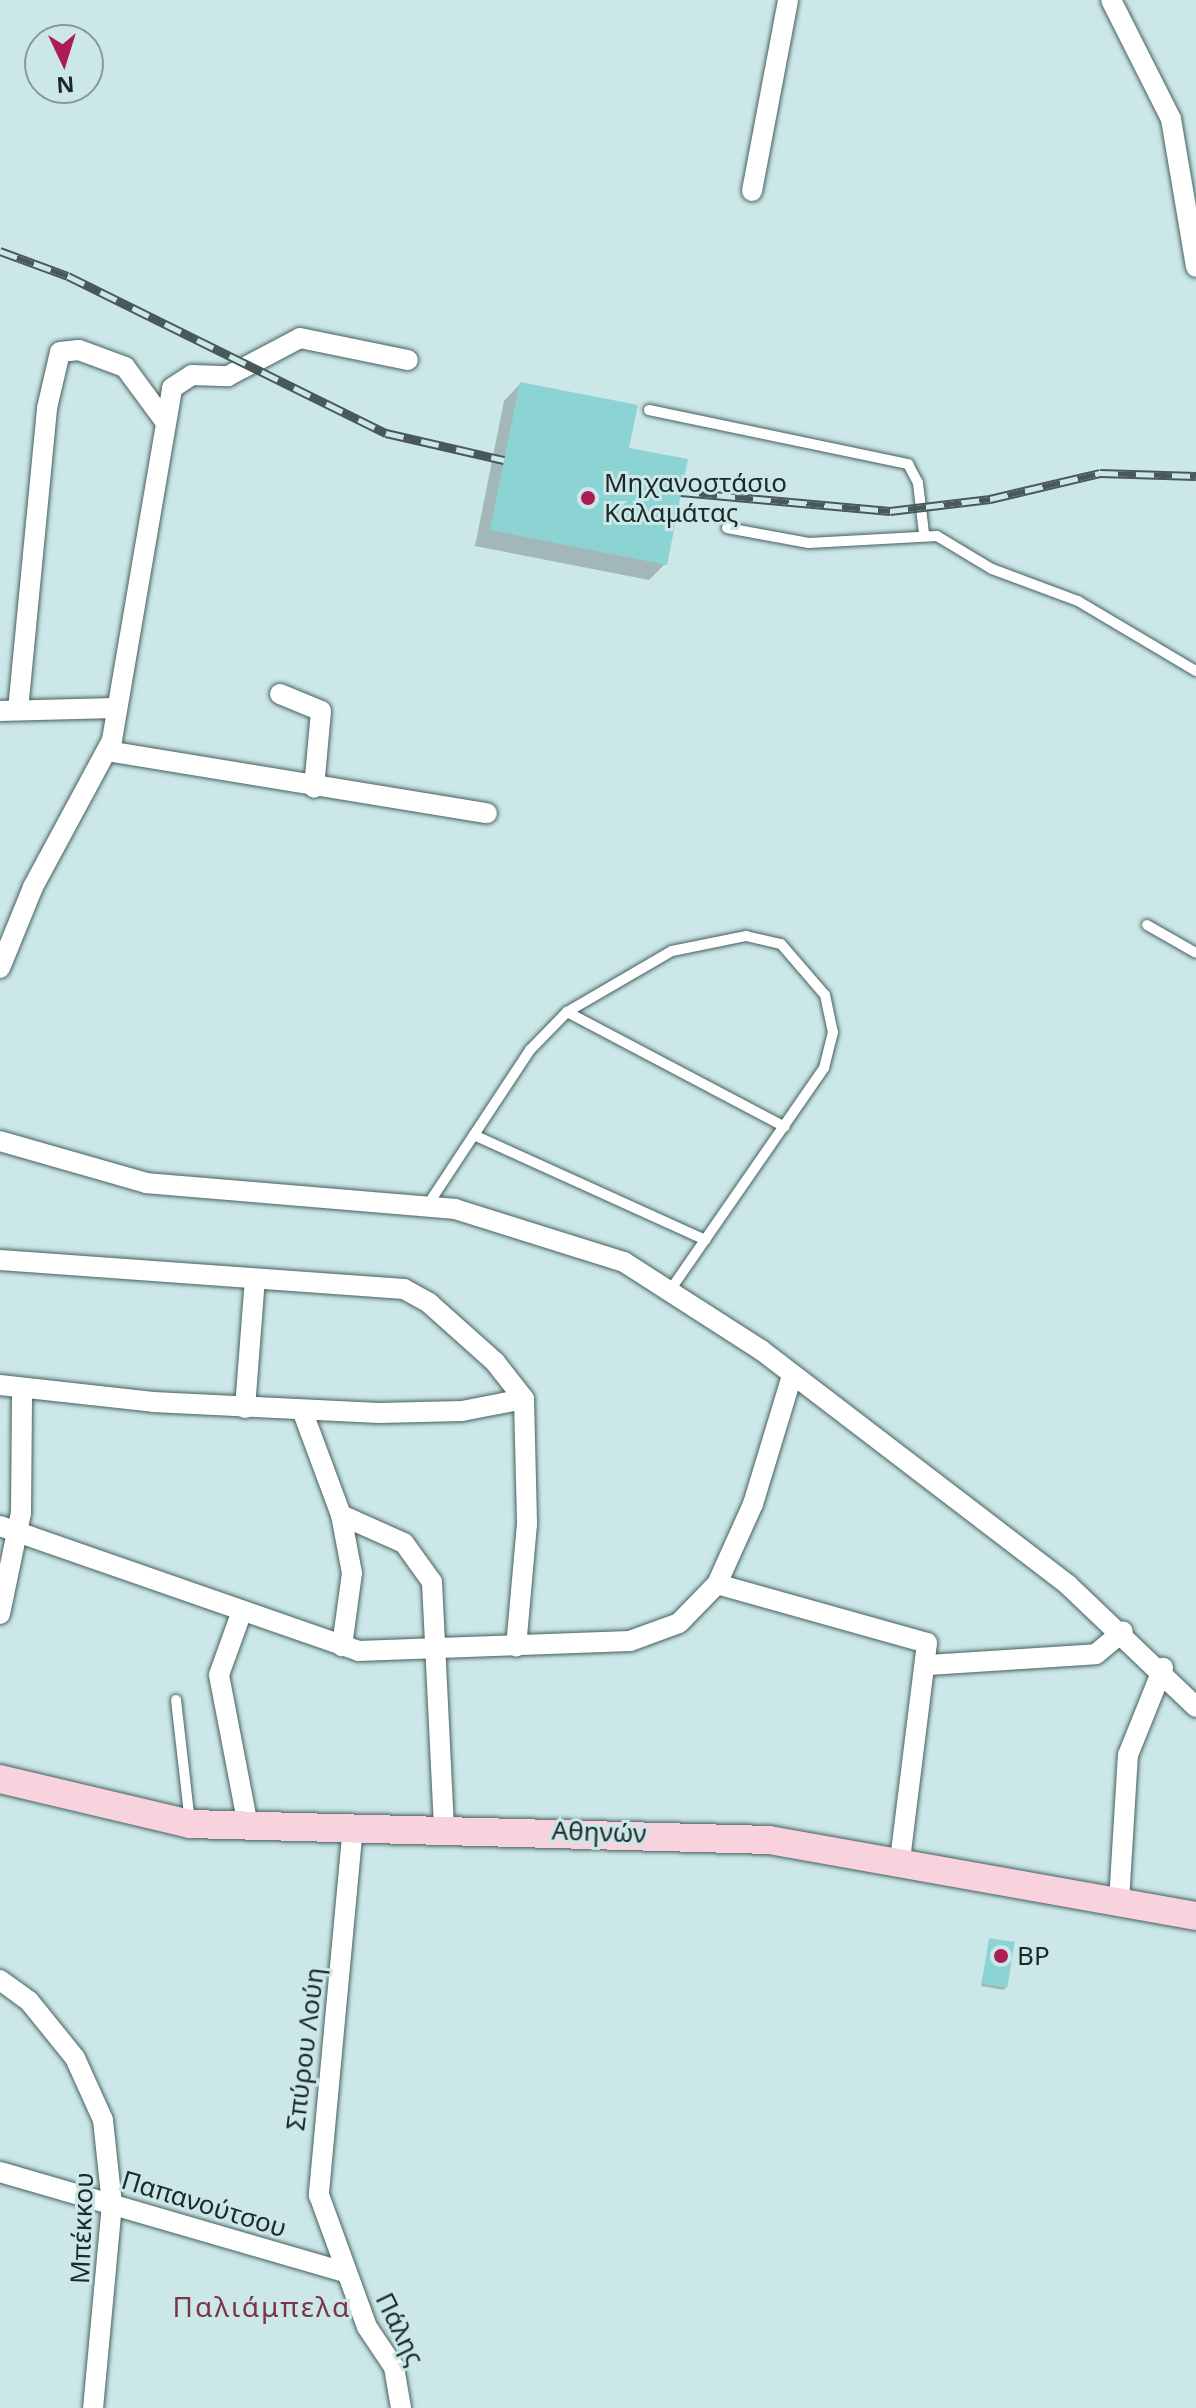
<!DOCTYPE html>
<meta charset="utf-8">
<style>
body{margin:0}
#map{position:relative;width:1196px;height:2408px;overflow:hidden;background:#cbe7e7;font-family:"Noto Sans",sans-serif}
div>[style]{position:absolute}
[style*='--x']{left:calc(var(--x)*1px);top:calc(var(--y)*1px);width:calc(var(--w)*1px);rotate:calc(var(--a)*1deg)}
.shadow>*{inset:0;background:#0003}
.building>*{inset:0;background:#8cd4d4;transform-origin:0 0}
.roads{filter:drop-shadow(0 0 2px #476060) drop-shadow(0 0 2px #476060)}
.lane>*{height:10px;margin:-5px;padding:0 5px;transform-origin:5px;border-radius:5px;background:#fff}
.street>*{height:20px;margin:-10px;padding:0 10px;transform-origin:10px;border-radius:10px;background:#fff}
.secondary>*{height:28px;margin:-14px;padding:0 14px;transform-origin:14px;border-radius:14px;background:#f8d2dd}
.rail>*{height:9px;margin-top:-4.5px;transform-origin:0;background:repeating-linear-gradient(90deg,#cbe7e7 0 18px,#495858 0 36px);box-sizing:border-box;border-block:2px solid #495858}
.dots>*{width:22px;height:22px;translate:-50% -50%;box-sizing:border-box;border:4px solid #cbe7e7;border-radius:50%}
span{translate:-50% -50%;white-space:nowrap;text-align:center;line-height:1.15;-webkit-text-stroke:6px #cbe7e7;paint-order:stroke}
.poi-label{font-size:26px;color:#1d2828}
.left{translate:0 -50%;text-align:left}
.street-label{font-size:26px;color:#1d2828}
.neighbourhood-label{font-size:28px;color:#7b3549;letter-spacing:2px}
.north{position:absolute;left:24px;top:24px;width:80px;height:80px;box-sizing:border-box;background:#cbe7e7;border:2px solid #859b9b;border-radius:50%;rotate:176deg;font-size:22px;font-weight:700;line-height:32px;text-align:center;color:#1d2828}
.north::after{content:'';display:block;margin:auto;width:28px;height:36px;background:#ac1d56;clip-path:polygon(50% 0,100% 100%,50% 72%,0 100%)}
</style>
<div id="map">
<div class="shadow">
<i style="clip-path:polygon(520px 384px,665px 564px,649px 580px,475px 546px,504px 401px)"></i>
<i style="clip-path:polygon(990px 1940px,1007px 1986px,1004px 1990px,981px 1986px)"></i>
</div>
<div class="building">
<i style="clip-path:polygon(520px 382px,638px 405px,629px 448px,688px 459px,667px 565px,490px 530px)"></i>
<i style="left:989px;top:1938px;width:26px;height:46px;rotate:9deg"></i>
</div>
<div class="roads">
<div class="lane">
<i style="--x:649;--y:410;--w:265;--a:11.8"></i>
<i style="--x:908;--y:464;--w:21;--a:62"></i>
<i style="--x:918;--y:483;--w:50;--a:83.2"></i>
<i style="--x:727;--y:528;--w:83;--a:10.4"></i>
<i style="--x:809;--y:543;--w:128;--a:-3.1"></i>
<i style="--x:937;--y:536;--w:64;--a:31"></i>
<i style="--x:992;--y:569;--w:92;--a:20.4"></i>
<i style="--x:1078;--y:601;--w:137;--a:30.7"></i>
<i style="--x:1147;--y:925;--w:56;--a:29.7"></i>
<i style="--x:567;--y:1012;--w:246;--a:27.8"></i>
<i style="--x:474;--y:1135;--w:254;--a:24.4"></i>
<i style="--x:427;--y:1206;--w:187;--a:-56.6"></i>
<i style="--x:530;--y:1050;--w:53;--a:-45.8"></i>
<i style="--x:567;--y:1012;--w:121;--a:-30.2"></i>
<i style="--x:672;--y:951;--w:76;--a:-11.5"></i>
<i style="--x:746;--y:936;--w:36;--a:13"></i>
<i style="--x:781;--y:944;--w:67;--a:49.2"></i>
<i style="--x:825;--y:995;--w:38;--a:78"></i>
<i style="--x:833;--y:1032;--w:37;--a:104"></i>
<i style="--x:824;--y:1068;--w:269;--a:124.7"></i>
<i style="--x:176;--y:1700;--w:123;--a:83.5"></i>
</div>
<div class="street">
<i style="--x:1111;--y:0;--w:133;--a:63.2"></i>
<i style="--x:1171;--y:119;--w:150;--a:80.4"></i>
<i style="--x:752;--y:191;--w:194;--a:-79.3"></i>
<i style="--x:280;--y:694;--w:44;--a:22.5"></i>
<i style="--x:321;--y:711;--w:77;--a:95.2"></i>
<i style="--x:18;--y:710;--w:303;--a:-84.5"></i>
<i style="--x:47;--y:408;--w:57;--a:-76.9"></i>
<i style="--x:60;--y:352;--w:19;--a:-6"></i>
<i style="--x:79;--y:350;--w:49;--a:20.3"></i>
<i style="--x:125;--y:367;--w:66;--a:53.7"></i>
<i style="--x:0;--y:711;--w:115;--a:-1.5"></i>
<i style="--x:107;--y:751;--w:385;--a:9.3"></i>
<i style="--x:0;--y:968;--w:87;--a:-67.8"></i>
<i style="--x:33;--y:887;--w:167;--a:-61.7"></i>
<i style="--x:112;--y:740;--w:357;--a:-80.3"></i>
<i style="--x:172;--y:388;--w:24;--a:-33"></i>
<i style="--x:192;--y:375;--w:36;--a:2"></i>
<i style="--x:228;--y:376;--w:81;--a:-27.8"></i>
<i style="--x:300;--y:338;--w:110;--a:11.5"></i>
<i style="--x:0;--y:1141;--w:152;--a:16"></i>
<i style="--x:146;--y:1183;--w:310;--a:4.8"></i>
<i style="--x:455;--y:1209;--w:177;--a:17.4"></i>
<i style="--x:624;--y:1262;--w:163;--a:32.7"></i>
<i style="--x:761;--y:1350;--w:387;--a:37.4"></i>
<i style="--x:1068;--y:1585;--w:177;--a:43.6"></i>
<i style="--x:0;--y:1260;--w:405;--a:4.1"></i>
<i style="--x:404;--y:1289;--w:29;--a:29"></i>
<i style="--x:429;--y:1303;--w:89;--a:41.8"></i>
<i style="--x:495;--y:1362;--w:47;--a:51.9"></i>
<i style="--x:524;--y:1399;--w:125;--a:88.6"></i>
<i style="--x:527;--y:1524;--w:123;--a:95.1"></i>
<i style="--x:0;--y:1385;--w:154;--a:6.3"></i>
<i style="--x:153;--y:1402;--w:226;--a:2.8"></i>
<i style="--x:379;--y:1413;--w:83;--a:-1.4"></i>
<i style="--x:462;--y:1411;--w:63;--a:-11"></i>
<i style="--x:245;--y:1408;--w:129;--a:-85.6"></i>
<i style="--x:302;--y:1410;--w:112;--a:69.6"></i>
<i style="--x:341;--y:1515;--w:69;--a:24"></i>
<i style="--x:404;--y:1543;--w:48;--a:54.3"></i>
<i style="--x:432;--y:1582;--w:246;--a:87.2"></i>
<i style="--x:341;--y:1515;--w:59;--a:79.3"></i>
<i style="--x:352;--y:1573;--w:74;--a:97.8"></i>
<i style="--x:0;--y:1526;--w:379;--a:19.2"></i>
<i style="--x:358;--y:1651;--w:272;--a:-2.1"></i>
<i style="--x:630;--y:1641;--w:52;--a:-20.2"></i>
<i style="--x:679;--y:1623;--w:54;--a:-45.7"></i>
<i style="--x:717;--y:1584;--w:88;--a:-65.8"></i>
<i style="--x:753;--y:1504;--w:134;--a:-73.1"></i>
<i style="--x:717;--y:1584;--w:218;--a:15.7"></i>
<i style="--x:927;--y:1643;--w:219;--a:97.1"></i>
<i style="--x:242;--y:1611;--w:68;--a:109.8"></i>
<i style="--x:219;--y:1675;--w:154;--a:79.1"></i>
<i style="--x:0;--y:1614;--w:103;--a:-78.3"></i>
<i style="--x:21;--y:1513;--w:121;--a:-89.5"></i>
<i style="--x:928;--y:1665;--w:168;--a:-3.7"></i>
<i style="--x:1096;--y:1654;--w:35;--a:-40"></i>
<i style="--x:353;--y:1826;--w:371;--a:95.3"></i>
<i style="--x:319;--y:2195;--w:140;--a:70"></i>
<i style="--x:367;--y:2327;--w:48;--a:56"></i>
<i style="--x:394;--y:2367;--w:42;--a:80.3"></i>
<i style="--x:1119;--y:1901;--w:146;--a:-86.5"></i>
<i style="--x:1128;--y:1755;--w:94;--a:-68.1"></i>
<i style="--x:0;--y:1980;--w:36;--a:36"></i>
<i style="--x:29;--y:2001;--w:73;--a:51.1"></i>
<i style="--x:75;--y:2058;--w:68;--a:65.7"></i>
<i style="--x:103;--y:2120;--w:84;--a:83.9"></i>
<i style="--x:112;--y:2204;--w:205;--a:95.3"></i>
<i style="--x:0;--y:2172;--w:361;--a:16.2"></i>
</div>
<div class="secondary">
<i style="--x:0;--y:1779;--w:195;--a:13.3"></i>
<i style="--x:190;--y:1824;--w:579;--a:1.58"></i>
<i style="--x:769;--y:1840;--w:434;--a:10.1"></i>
</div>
</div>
<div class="rail">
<i style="--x:0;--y:251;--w:72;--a:20.2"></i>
<i style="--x:68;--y:276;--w:355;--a:26.3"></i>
<i style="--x:386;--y:433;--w:121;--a:12.9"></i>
<i style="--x:681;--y:492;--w:210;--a:5.2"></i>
<i style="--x:890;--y:511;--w:101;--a:-6.8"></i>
<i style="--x:990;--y:499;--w:113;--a:-13.3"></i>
<i style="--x:1100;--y:473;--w:96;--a:1.8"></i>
</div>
<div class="dots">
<i style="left:588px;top:498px;background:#ac1d56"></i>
<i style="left:1001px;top:1956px;background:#ac1d56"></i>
</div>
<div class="poi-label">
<span class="left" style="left:604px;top:498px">Μηχανοστάσιο<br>Καλαμάτας</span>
<span class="left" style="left:1017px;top:1956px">BP</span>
</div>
<div class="street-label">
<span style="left:599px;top:1832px;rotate:2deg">Αθηνών</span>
<span style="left:305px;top:2049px;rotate:-83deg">Σπύρου Λούη</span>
<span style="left:204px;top:2204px;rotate:17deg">Παπανούτσου</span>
<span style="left:82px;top:2228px;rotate:-88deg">Μπέκκου</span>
<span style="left:400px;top:2329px;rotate:64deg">Πάλης</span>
</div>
<div class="neighbourhood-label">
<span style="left:262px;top:2306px">Παλιάμπελα</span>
</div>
<div class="north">N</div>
</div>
